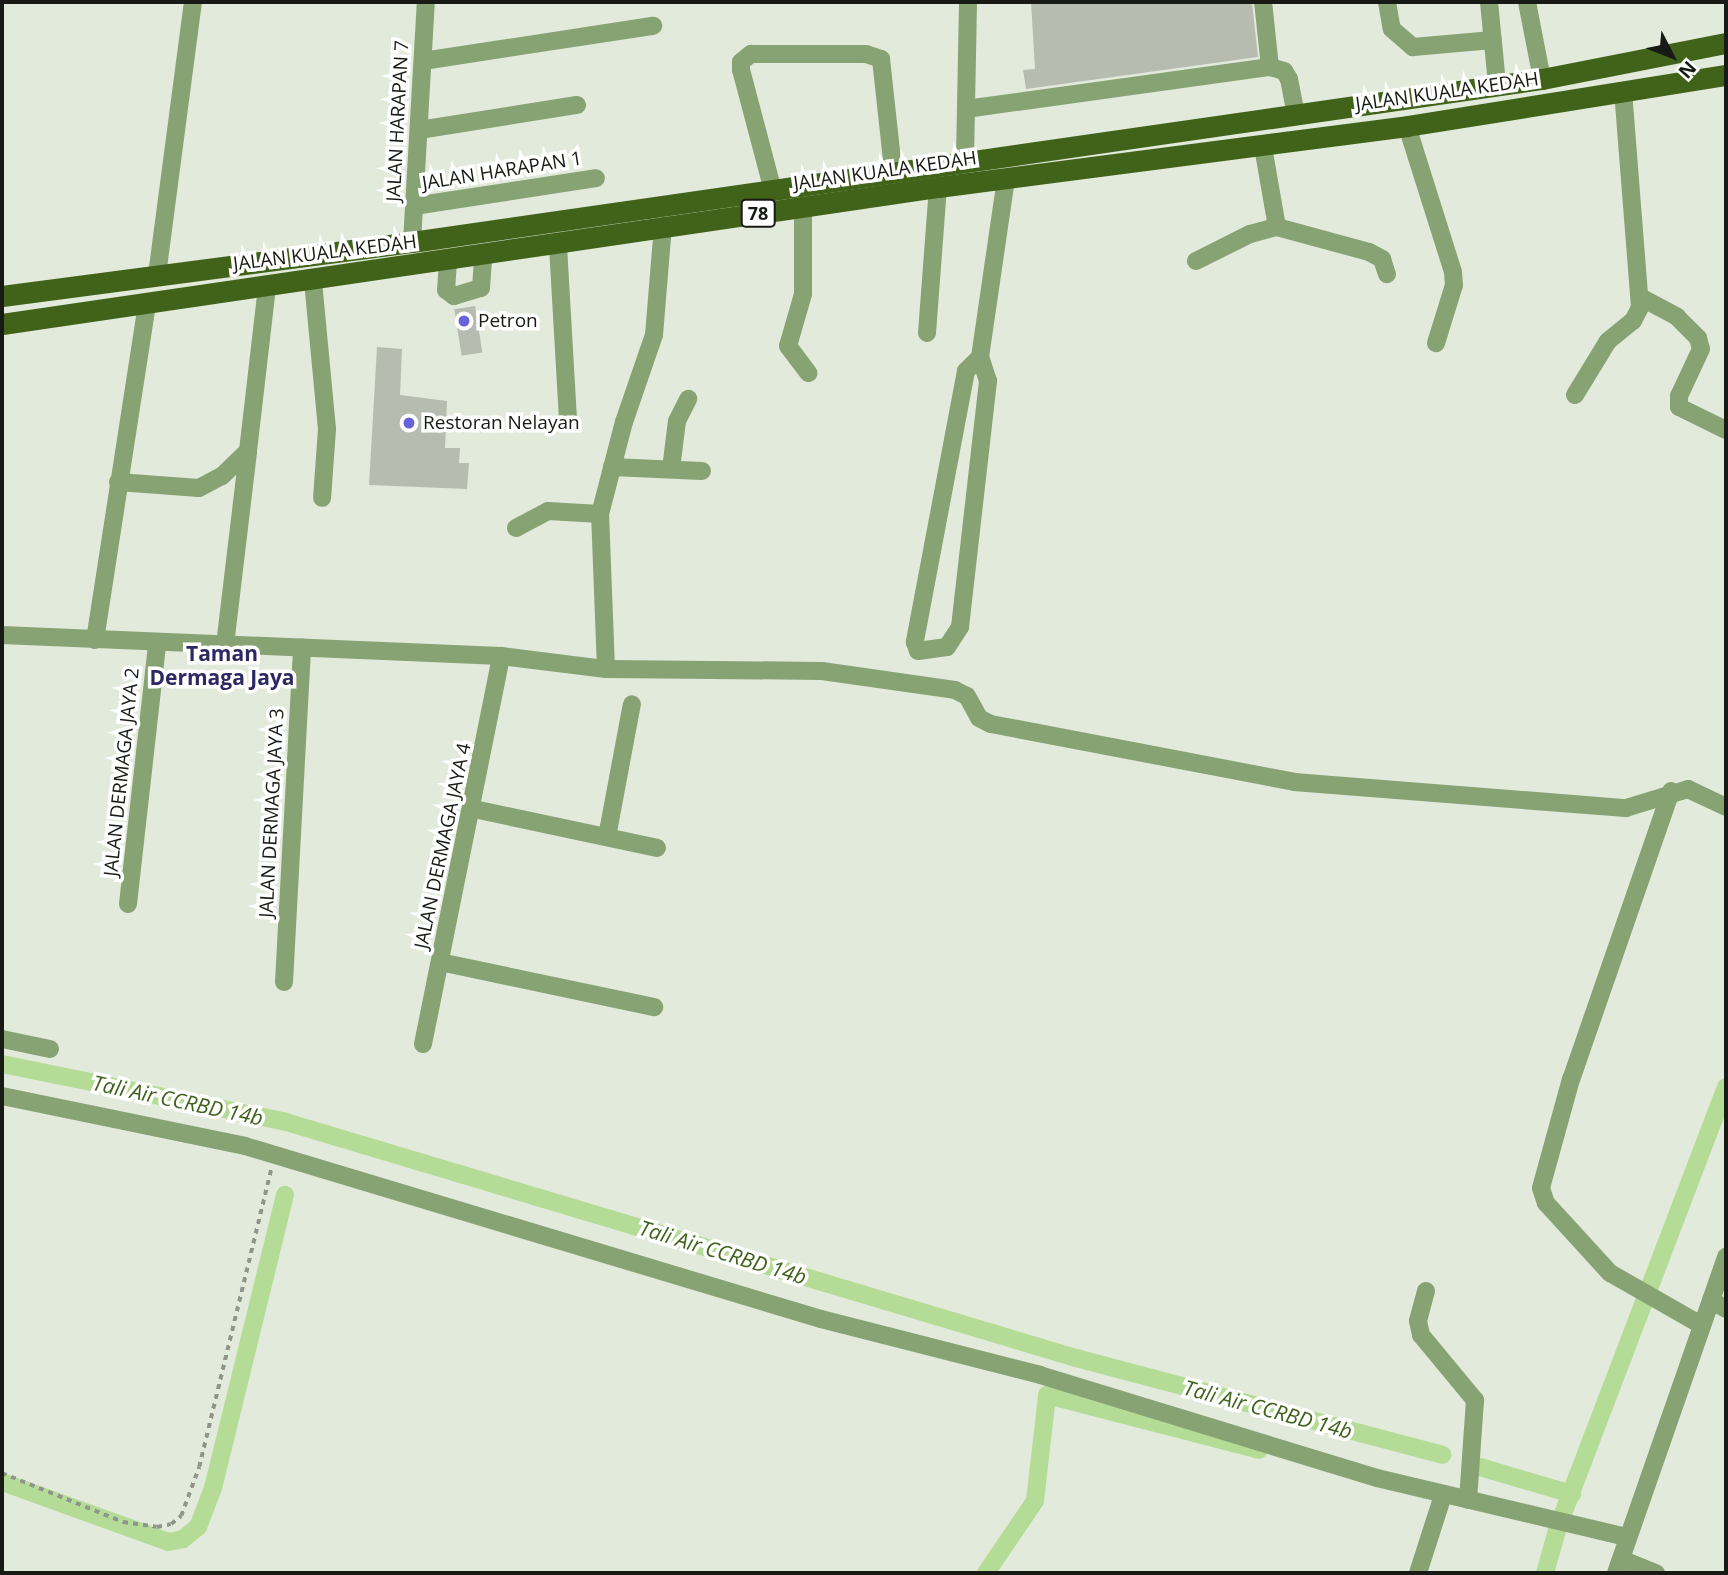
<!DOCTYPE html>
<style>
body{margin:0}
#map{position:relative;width:1728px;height:1575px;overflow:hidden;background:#e2eadc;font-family:"Open Sans",sans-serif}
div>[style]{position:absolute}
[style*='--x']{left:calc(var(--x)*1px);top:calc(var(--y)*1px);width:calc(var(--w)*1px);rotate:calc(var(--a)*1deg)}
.canal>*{height:18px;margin:-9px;padding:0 9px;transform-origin:9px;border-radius:9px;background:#b5dc96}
.building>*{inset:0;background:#b6bdb0;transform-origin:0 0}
.path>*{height:3.5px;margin-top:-1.75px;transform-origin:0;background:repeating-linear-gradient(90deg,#8f958b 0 5px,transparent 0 10px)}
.minor>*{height:18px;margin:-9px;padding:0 9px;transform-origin:9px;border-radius:9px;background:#87a273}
.major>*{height:21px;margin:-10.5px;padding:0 10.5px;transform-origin:10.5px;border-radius:10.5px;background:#406319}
.dots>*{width:19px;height:19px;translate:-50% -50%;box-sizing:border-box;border:4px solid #fff;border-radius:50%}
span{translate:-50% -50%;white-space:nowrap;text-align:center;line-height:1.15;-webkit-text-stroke:7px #fff;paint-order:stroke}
.shield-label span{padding:2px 5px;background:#fff;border:2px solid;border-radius:5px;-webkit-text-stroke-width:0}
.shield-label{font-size:18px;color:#171a15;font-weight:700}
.street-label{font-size:19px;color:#171a15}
.poi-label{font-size:19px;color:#171a15}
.left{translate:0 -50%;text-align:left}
.neighbourhood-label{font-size:21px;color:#2c2863;font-weight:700}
.water-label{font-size:21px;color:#3f611b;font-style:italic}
.frame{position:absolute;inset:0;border:4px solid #171a15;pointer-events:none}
.north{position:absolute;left:1637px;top:21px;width:70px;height:70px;-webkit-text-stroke:5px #fff;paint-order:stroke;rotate:132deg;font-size:19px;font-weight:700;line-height:28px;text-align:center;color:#171a15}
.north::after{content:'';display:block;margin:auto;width:24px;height:32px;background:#171a15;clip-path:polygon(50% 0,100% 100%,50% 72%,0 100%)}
</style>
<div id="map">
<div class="canal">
<i style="--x:2;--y:1064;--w:290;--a:11.5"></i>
<i style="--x:286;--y:1122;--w:824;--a:16.63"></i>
<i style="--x:1076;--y:1358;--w:379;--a:14.8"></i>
<i style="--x:1480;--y:1467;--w:96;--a:16.4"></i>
<i style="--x:2;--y:1482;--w:177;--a:19.8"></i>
<i style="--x:169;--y:1542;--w:14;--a:-12"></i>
<i style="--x:183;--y:1539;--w:19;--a:-39"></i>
<i style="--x:198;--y:1527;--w:42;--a:-69"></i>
<i style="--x:213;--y:1488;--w:302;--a:-76.2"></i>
<i style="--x:986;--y:1573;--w:87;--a:-55.8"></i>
<i style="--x:1035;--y:1501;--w:107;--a:-83.5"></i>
<i style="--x:1047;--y:1395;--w:219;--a:14.5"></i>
<i style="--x:1545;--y:1573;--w:48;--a:-74.2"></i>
<i style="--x:1558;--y:1527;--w:471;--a:-69.1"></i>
</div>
<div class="building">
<i style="clip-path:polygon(1031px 2px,1252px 2px,1258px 57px,1026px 89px,1023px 70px,1035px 69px)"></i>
<i style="left:475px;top:306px;width:47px;height:21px;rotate:81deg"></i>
<i style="clip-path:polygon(377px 347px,402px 349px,400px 395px,447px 401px,445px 448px,460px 448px,459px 463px,469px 463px,467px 489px,369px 485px)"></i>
</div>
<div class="path">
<i style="--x:2;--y:1473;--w:131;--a:22"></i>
<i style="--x:123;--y:1522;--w:34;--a:8"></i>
<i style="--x:157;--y:1527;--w:14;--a:-12"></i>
<i style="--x:171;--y:1524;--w:13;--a:-39"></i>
<i style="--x:181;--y:1516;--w:52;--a:-69.8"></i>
<i style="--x:199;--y:1467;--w:306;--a:-76.4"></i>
</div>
<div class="minor">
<i style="--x:1387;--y:2;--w:27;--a:80"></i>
<i style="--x:1392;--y:29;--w:28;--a:41"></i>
<i style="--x:1413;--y:47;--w:80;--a:-5"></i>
<i style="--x:1489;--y:2;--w:81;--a:84.4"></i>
<i style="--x:1527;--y:2;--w:78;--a:79"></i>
<i style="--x:423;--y:61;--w:233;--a:-8.7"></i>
<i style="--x:1270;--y:67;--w:15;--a:16"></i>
<i style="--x:1284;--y:71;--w:9;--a:58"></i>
<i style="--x:1289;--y:79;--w:36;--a:79"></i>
<i style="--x:966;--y:109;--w:307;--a:-7.9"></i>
<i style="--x:1270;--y:67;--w:65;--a:-96.1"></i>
<i style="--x:1407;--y:126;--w:153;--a:72.5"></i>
<i style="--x:1453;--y:272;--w:13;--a:86"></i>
<i style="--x:1454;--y:285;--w:61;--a:107.2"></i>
<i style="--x:419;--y:130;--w:160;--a:-9"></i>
<i style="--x:965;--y:159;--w:157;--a:-88.9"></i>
<i style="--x:772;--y:187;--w:121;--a:-104.8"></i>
<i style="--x:741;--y:70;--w:8;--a:-90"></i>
<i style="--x:741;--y:62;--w:13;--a:-39"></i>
<i style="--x:751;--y:54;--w:115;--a:0"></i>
<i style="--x:866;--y:54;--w:16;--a:18"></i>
<i style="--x:881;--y:59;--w:112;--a:83.8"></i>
<i style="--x:414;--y:206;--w:184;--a:-8.7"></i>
<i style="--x:803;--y:207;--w:87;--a:90"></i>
<i style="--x:803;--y:294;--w:54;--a:106.1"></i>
<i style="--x:788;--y:346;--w:34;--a:53"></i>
<i style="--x:1277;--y:227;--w:95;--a:15.2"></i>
<i style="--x:1369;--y:252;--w:15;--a:28"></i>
<i style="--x:1382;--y:259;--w:16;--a:72"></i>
<i style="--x:412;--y:242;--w:240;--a:-86.7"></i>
<i style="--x:558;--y:246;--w:173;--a:86.7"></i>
<i style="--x:1196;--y:261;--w:60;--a:-26.6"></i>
<i style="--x:1250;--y:234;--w:28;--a:-15"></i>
<i style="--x:1277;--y:227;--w:81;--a:-99.9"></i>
<i style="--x:448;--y:262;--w:28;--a:94"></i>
<i style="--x:446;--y:290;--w:10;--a:37"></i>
<i style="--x:454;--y:296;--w:28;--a:-17"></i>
<i style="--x:481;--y:288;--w:31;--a:-86"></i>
<i style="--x:157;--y:275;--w:275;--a:-82.5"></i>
<i style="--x:313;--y:281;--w:149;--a:84.6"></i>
<i style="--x:327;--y:429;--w:69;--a:94.1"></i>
<i style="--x:1642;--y:298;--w:40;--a:28"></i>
<i style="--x:1677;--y:317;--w:30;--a:45"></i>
<i style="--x:1698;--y:338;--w:11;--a:75"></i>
<i style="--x:1701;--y:349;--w:52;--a:115.1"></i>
<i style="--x:1679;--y:396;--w:11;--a:90"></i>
<i style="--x:1679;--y:407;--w:52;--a:26.1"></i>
<i style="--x:927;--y:333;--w:146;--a:-85.7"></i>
<i style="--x:980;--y:357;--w:20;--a:135"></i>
<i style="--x:966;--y:371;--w:276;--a:100.7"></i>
<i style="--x:915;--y:642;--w:9;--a:72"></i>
<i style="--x:918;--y:651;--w:29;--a:-8"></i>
<i style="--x:947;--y:647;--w:24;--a:-57"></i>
<i style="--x:960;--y:627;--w:248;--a:-83.5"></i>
<i style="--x:988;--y:381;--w:25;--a:-108"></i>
<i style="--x:980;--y:357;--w:180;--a:-81.7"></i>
<i style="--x:1575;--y:395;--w:63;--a:-58.6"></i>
<i style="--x:1608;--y:341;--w:32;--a:-39"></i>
<i style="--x:1633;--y:321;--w:16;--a:-63"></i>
<i style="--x:1640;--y:307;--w:215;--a:-94.5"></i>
<i style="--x:612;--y:467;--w:90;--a:2.5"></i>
<i style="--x:671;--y:469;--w:48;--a:-82.9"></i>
<i style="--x:677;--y:421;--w:25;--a:-63"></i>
<i style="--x:118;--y:482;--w:81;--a:4.2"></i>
<i style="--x:199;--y:488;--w:26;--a:-28"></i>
<i style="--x:222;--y:476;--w:36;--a:-44"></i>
<i style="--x:248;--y:451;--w:165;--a:-83.4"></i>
<i style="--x:516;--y:528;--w:36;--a:-28"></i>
<i style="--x:548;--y:511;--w:52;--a:3.3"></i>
<i style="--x:2;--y:635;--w:499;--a:2.4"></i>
<i style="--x:501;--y:656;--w:106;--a:7.1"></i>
<i style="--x:606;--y:669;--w:216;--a:0.5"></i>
<i style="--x:822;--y:671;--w:134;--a:8.1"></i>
<i style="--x:955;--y:690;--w:13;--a:27"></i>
<i style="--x:967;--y:696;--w:25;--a:61"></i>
<i style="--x:979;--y:718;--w:13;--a:27"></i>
<i style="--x:991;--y:724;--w:309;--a:10.8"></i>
<i style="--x:1294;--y:782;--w:333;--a:4.5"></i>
<i style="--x:1626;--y:808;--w:65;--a:-17"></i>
<i style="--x:1688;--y:789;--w:42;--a:25.3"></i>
<i style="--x:95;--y:640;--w:340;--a:-81.2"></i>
<i style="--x:225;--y:645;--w:195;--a:-83.2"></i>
<i style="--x:606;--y:669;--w:155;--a:-92.2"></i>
<i style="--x:600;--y:514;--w:95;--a:-75.4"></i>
<i style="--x:624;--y:422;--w:92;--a:-71"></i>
<i style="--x:654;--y:335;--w:109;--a:-85.3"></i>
<i style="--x:1671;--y:791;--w:305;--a:109.1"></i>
<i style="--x:1571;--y:1079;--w:113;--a:105.4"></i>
<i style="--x:1541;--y:1188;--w:16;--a:72"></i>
<i style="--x:1546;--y:1203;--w:95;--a:47.6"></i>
<i style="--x:1610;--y:1273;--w:105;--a:29.7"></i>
<i style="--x:474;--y:809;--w:187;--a:12"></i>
<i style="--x:607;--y:837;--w:135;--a:-79.4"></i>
<i style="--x:128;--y:904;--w:262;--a:-83.6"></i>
<i style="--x:440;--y:962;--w:219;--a:11.9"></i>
<i style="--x:284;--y:982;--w:335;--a:-86.9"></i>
<i style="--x:2;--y:1039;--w:49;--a:11.8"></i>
<i style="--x:423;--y:1044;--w:396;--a:-78.6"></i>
<i style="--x:2;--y:1096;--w:248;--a:11.6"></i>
<i style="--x:245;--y:1146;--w:601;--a:16.72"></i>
<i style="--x:821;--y:1319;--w:226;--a:14.3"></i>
<i style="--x:1040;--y:1375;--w:352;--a:17"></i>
<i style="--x:1377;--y:1478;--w:256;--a:13.3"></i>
<i style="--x:1426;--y:1291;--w:31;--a:105"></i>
<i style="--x:1418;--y:1321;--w:14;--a:78"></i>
<i style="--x:1421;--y:1335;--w:85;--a:50.3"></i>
<i style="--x:1475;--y:1400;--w:100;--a:94"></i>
<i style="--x:1711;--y:1300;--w:17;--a:31"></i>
<i style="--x:1621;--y:1559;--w:38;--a:22"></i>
<i style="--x:1418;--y:1573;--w:82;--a:-72.2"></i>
<i style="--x:1616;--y:1573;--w:335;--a:-70.8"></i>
</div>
<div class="major">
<i style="--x:2;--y:296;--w:414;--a:-7.5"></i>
<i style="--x:412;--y:242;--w:1142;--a:-8.21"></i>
<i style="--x:1542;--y:79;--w:187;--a:-11.1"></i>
<i style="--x:2;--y:324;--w:946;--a:-8.33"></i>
<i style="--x:938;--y:187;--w:473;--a:-7.4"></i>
<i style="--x:1407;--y:126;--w:323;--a:-9.1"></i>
</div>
<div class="dots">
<i style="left:464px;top:321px;background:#6861da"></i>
<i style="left:409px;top:423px;background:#6861da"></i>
</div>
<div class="shield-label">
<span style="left:758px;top:213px">78</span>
</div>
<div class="street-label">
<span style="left:1447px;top:92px;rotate:-8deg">JALAN KUALA KEDAH</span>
<span style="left:398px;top:121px;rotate:-87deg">JALAN HARAPAN 7</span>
<span style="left:502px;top:171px;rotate:-9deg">JALAN HARAPAN 1</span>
<span style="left:885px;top:171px;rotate:-8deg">JALAN KUALA KEDAH</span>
<span style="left:325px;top:253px;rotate:-7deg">JALAN KUALA KEDAH</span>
<span style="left:122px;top:772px;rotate:-84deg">JALAN DERMAGA JAYA 2</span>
<span style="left:272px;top:813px;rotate:-87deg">JALAN DERMAGA JAYA 3</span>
<span style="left:443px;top:846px;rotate:-78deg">JALAN DERMAGA JAYA 4</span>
</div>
<div class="poi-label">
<span class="left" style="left:478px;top:321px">Petron</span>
<span class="left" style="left:423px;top:423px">Restoran Nelayan</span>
</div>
<div class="neighbourhood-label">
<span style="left:222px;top:665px">Taman<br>Dermaga Jaya</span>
</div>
<div class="water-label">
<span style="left:178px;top:1100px;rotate:12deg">Tali Air CCRBD 14b</span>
<span style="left:723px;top:1252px;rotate:17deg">Tali Air CCRBD 14b</span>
<span style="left:1268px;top:1409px;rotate:15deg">Tali Air CCRBD 14b</span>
</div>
<div class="frame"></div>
<div class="north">N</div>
</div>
